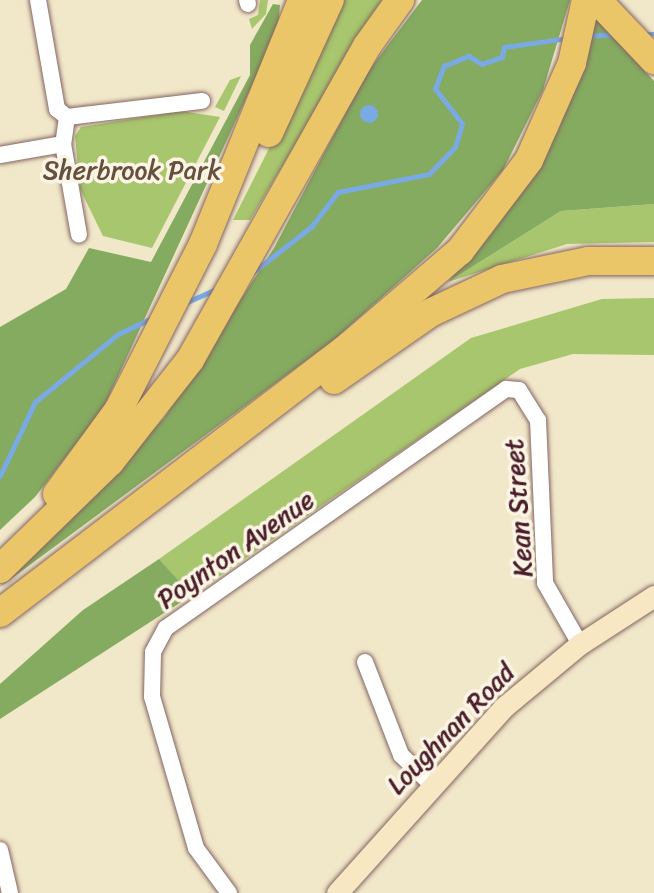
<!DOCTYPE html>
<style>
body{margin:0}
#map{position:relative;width:654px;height:893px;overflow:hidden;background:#f1e7c9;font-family:Sriracha,sans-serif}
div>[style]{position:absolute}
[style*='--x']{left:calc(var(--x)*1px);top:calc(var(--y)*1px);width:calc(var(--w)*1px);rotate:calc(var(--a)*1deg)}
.green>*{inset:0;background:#a7c66d}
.forest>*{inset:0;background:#85ab60}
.water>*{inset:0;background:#79aae4}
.round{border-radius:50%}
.stream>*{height:4.5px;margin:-2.25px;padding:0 2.25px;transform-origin:2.25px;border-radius:2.25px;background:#79aae4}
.roads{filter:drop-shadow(0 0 2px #846562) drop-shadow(0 0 2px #846562)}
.street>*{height:16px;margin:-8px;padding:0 8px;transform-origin:8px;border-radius:8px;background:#fff}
.secondary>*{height:21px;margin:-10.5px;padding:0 10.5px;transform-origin:10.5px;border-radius:10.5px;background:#f7e8c3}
.highway>*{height:28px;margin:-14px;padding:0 14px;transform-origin:14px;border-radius:14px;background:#ebc669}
span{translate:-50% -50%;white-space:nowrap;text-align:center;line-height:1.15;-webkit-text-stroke:7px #fcf5e5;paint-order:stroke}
.park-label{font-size:26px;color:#66513f}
.street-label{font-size:26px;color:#4a1f2b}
</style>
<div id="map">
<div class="green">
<i style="clip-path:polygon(260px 0,268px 0,266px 14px,252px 29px,249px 19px,258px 15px)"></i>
<i style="clip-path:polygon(336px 0,382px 0,250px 220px,233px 220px,315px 57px)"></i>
<i style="clip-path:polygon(241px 76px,224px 111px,215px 107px,230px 80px)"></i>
<i style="clip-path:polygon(181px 111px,220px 117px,152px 248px,103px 236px,80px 189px,75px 136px,81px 127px)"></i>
<i style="clip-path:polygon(654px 204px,654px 242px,567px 244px,448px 282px,561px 211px)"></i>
<i style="clip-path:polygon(654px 298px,654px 355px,573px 354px,520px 369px,192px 595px,159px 559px,471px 338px,602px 299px)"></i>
</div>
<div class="forest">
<i style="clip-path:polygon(422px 0,570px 0,543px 90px,503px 170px,437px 248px,334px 340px,0 587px,164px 418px,274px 248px,366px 74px)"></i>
<i style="clip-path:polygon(273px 4px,280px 5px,278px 29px,103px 409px,35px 497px,0 530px,0 327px,66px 289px,89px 248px,151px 262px,250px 75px,250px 45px)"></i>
<i style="clip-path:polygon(596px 17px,654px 81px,654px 204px,561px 211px,448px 282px,521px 192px,558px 131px)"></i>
<i style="clip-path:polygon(159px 559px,192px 595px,0 719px,0 684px,83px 610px)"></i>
</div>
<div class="water">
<i class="round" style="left:360px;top:105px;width:18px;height:18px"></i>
</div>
<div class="stream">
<i style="--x:643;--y:34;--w:11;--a:0"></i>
<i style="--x:587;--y:36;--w:26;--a:-4"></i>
<i style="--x:252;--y:273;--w:75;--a:-37.9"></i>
<i style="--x:311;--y:227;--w:44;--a:-52.4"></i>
<i style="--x:338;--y:192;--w:93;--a:-11.2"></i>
<i style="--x:429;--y:174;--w:37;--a:-46"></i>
<i style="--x:455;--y:147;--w:24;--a:-73"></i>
<i style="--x:462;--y:124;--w:44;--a:-127.6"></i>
<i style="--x:435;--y:89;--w:25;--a:-69"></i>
<i style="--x:444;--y:66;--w:27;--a:-22"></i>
<i style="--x:469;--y:56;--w:15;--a:32"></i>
<i style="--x:482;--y:64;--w:21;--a:-19"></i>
<i style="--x:502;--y:57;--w:10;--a:-79"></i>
<i style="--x:504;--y:47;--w:65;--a:-8"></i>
<i style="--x:185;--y:303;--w:36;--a:-24"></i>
<i style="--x:0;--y:476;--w:82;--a:-64.7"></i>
<i style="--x:35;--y:402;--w:107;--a:-39.3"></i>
<i style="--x:118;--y:334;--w:40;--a:-25"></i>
</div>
<div class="roads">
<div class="street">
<i style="--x:38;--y:0;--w:111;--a:80.1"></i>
<i style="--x:57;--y:109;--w:13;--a:39"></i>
<i style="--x:67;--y:117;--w:27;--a:98"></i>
<i style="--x:63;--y:144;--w:92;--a:80"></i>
<i style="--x:247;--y:0;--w:4;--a:76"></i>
<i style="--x:67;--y:117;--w:136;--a:-6.8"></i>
<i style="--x:0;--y:155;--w:64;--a:-9.9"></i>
<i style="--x:365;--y:662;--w:100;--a:68.8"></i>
<i style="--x:401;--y:755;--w:45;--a:44.1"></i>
<i style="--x:0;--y:850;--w:44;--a:76.9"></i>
<i style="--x:229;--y:893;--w:56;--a:-126.3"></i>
<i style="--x:196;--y:848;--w:157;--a:-106.2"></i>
<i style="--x:152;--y:697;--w:45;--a:-88.7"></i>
<i style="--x:153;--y:652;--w:27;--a:-62"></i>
<i style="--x:166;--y:628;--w:416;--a:-35.1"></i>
<i style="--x:506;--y:389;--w:13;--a:4"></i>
<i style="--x:519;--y:390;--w:36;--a:58"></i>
<i style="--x:538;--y:420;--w:163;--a:87.5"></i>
<i style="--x:545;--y:583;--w:70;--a:60.2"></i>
</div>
<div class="secondary">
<i style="--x:337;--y:893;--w:250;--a:-48.1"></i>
<i style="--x:504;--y:707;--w:99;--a:-39.7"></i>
<i style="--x:580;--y:644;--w:88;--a:-33"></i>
</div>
<div class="highway">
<i style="--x:597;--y:0;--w:83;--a:46.5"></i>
<i style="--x:269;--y:133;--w:146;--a:-65.4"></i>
<i style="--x:334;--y:380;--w:119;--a:-34.8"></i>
<i style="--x:432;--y:312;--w:77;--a:-25.2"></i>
<i style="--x:502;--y:279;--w:88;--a:-11.8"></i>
<i style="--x:588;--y:261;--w:66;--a:0"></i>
<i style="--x:57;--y:494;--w:105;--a:-53.9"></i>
<i style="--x:119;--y:409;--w:185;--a:-63"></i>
<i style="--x:203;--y:244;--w:263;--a:-67.9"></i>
<i style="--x:0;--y:569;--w:153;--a:-44.2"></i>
<i style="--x:110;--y:462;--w:130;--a:-51.9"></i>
<i style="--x:190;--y:360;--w:360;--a:-60.6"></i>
<i style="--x:367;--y:46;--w:57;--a:-54.3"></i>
<i style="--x:0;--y:613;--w:439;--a:-37.4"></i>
<i style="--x:349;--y:346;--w:146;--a:-40.6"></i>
<i style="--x:460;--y:251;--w:114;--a:-52.8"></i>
<i style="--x:529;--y:160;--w:106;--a:-66.1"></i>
<i style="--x:572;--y:63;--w:65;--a:-77.5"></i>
</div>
</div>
<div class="park-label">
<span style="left:132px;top:171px">Sherbrook Park</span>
</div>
<div class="street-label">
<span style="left:519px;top:508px;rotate:-94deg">Kean Street</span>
<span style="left:236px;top:550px;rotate:-35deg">Poynton Avenue</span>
<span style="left:451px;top:729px;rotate:-46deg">Loughnan Road</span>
</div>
</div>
